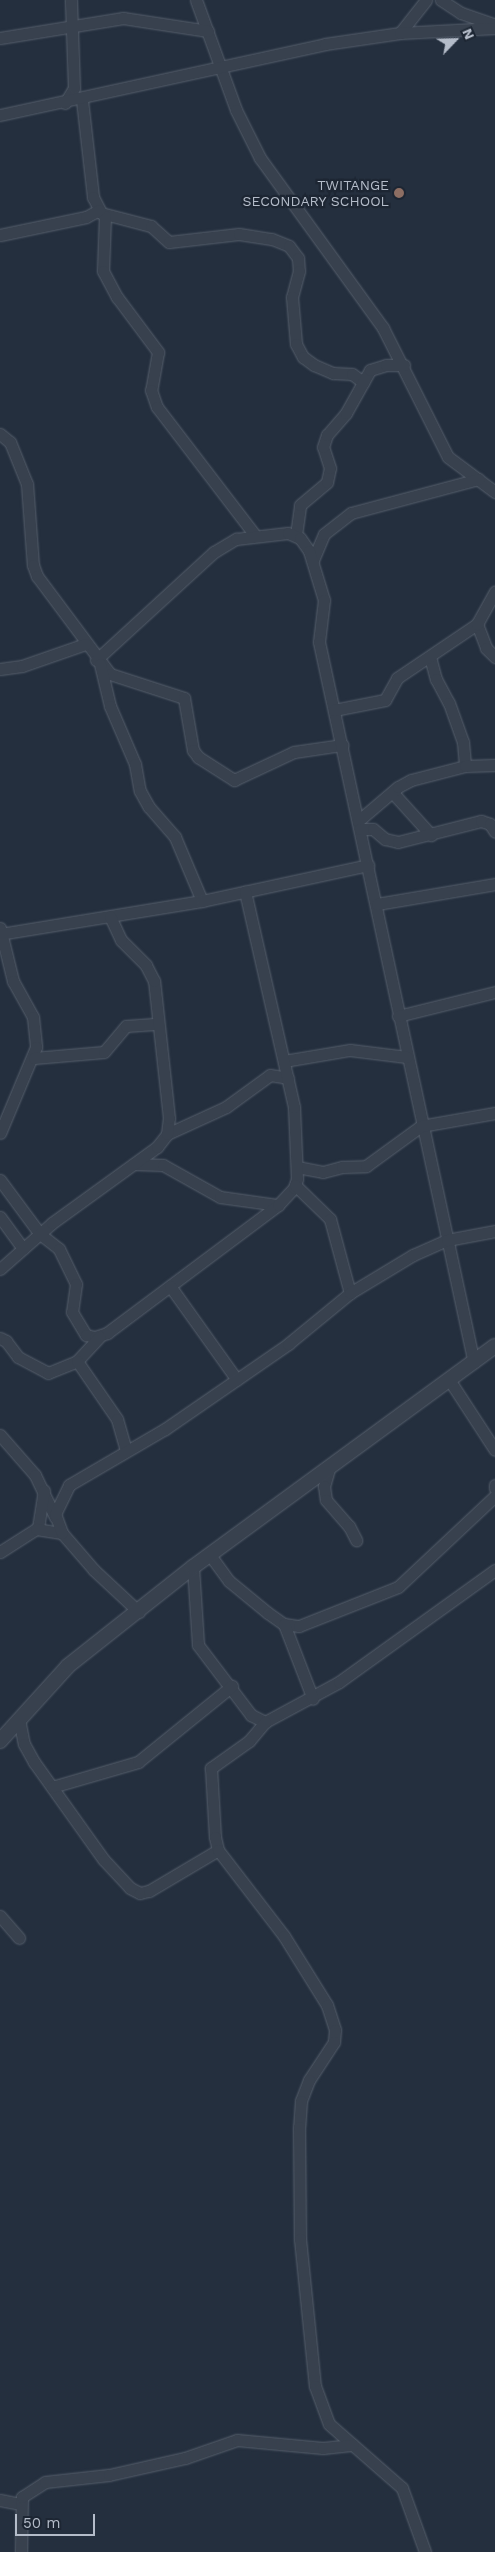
<!DOCTYPE html>
<style>
body{margin:0}
#map{position:relative;width:495px;height:2552px;overflow:hidden;background:#242f3e;font-family:"Work Sans",sans-serif}
div>[style]{position:absolute}
[style*='--x']{left:calc(var(--x)*1px);top:calc(var(--y)*1px);width:calc(var(--w)*1px);rotate:calc(var(--a)*1deg)}
.roads{filter:drop-shadow(0 0 1px #565f6c) drop-shadow(0 0 1px #565f6c)}
.minor>*{height:11px;margin:-5.5px;padding:0 5.5px;transform-origin:5.5px;border-radius:5.5px;background:#38414e}
.tertiary>*{height:14px;margin:-7px;padding:0 7px;transform-origin:7px;border-radius:7px;background:#38414e}
.dots>*{width:14px;height:14px;translate:-50% -50%;box-sizing:border-box;border:2px solid #1d2633;border-radius:50%}
span{translate:-50% -50%;white-space:nowrap;text-align:center;line-height:1.15;-webkit-text-stroke:4.5px #1d2633;paint-order:stroke}
.poi-label{font-size:14px;color:#b4bcc9}
.right{translate:-100% -50%;text-align:right}
.north{position:absolute;left:430px;top:15px;width:50px;height:50px;-webkit-text-stroke:4px #1d2633;paint-order:stroke;rotate:66deg;font-size:14px;font-weight:700;line-height:20px;text-align:center;color:#b4bcc9}
.north::after{content:'';display:block;margin:auto;width:18px;height:22px;background:#b4bcc9;clip-path:polygon(50% 0,100% 100%,50% 72%,0 100%)}
.scale{position:absolute;left:15px;top:2514px;width:80px;height:22px;box-sizing:border-box;border:2px solid #b4bcc9;border-top:0;padding-left:6px;font-size:15px;line-height:18px;white-space:nowrap;color:#b4bcc9;-webkit-text-stroke:4px #1d2633;paint-order:stroke}
</style>
<div id="map">
<div class="roads">
<div class="minor">
<i style="--x:196;--y:0;--w:117;--a:70"></i>
<i style="--x:236;--y:110;--w:54;--a:63.4"></i>
<i style="--x:260;--y:158;--w:210;--a:54.1"></i>
<i style="--x:383;--y:328;--w:144;--a:63.3"></i>
<i style="--x:448;--y:457;--w:59;--a:36.7"></i>
<i style="--x:441;--y:0;--w:24;--a:33"></i>
<i style="--x:461;--y:13;--w:36;--a:19"></i>
<i style="--x:400;--y:33;--w:42;--a:-51.8"></i>
<i style="--x:0;--y:38;--w:125;--a:-9.2"></i>
<i style="--x:123;--y:18;--w:86;--a:8.7"></i>
<i style="--x:82;--y:100;--w:98;--a:83.5"></i>
<i style="--x:93;--y:197;--w:18;--a:63"></i>
<i style="--x:101;--y:213;--w:52;--a:14.6"></i>
<i style="--x:151;--y:226;--w:24;--a:42"></i>
<i style="--x:169;--y:242;--w:70;--a:-6.5"></i>
<i style="--x:239;--y:234;--w:33;--a:9"></i>
<i style="--x:272;--y:239;--w:18;--a:22"></i>
<i style="--x:289;--y:246;--w:15;--a:53"></i>
<i style="--x:298;--y:258;--w:13;--a:86"></i>
<i style="--x:299;--y:271;--w:27;--a:105"></i>
<i style="--x:292;--y:297;--w:47;--a:85.1"></i>
<i style="--x:296;--y:344;--w:15;--a:62"></i>
<i style="--x:303;--y:357;--w:14;--a:36"></i>
<i style="--x:314;--y:365;--w:21;--a:23"></i>
<i style="--x:333;--y:373;--w:19;--a:3"></i>
<i style="--x:352;--y:374;--w:14;--a:36"></i>
<i style="--x:65;--y:103;--w:17;--a:-59"></i>
<i style="--x:74;--y:88;--w:88;--a:-92"></i>
<i style="--x:0;--y:115;--w:333;--a:-12.3"></i>
<i style="--x:325;--y:44;--w:76;--a:-8.3"></i>
<i style="--x:400;--y:33;--w:95;--a:-3"></i>
<i style="--x:105;--y:216;--w:55;--a:92.1"></i>
<i style="--x:103;--y:271;--w:30;--a:62"></i>
<i style="--x:117;--y:297;--w:69;--a:53.3"></i>
<i style="--x:158;--y:352;--w:39;--a:100"></i>
<i style="--x:151;--y:390;--w:18;--a:71"></i>
<i style="--x:157;--y:407;--w:160;--a:52.6"></i>
<i style="--x:0;--y:235;--w:88;--a:-11.8"></i>
<i style="--x:86;--y:217;--w:15;--a:-28"></i>
<i style="--x:0;--y:434;--w:13;--a:39"></i>
<i style="--x:10;--y:442;--w:45;--a:68"></i>
<i style="--x:27;--y:484;--w:81;--a:85.8"></i>
<i style="--x:33;--y:565;--w:12;--a:70"></i>
<i style="--x:37;--y:576;--w:122;--a:53.3"></i>
<i style="--x:110;--y:674;--w:78;--a:18"></i>
<i style="--x:184;--y:698;--w:53;--a:80.2"></i>
<i style="--x:193;--y:750;--w:9;--a:54"></i>
<i style="--x:198;--y:757;--w:43;--a:32.6"></i>
<i style="--x:234;--y:780;--w:66;--a:-25"></i>
<i style="--x:294;--y:752;--w:49;--a:-8.3"></i>
<i style="--x:296;--y:535;--w:30;--a:-82"></i>
<i style="--x:300;--y:505;--w:35;--a:-40"></i>
<i style="--x:327;--y:482;--w:14;--a:-78"></i>
<i style="--x:330;--y:468;--w:22;--a:-108"></i>
<i style="--x:323;--y:447;--w:13;--a:-72"></i>
<i style="--x:327;--y:435;--w:29;--a:-49"></i>
<i style="--x:346;--y:413;--w:49;--a:-60.8"></i>
<i style="--x:370;--y:370;--w:17;--a:-17"></i>
<i style="--x:386;--y:365;--w:18;--a:0"></i>
<i style="--x:313;--y:560;--w:28;--a:-67"></i>
<i style="--x:324;--y:534;--w:34;--a:-38"></i>
<i style="--x:351;--y:513;--w:132;--a:-14.9"></i>
<i style="--x:477;--y:624;--w:26;--a:69"></i>
<i style="--x:486;--y:648;--w:13;--a:45"></i>
<i style="--x:430;--y:657;--w:23;--a:75"></i>
<i style="--x:436;--y:679;--w:27;--a:62"></i>
<i style="--x:449;--y:703;--w:41;--a:70.3"></i>
<i style="--x:463;--y:742;--w:24;--a:85"></i>
<i style="--x:96;--y:660;--w:160;--a:-42.5"></i>
<i style="--x:214;--y:552;--w:26;--a:-31"></i>
<i style="--x:236;--y:539;--w:52;--a:-6.6"></i>
<i style="--x:288;--y:533;--w:13;--a:23"></i>
<i style="--x:300;--y:538;--w:16;--a:55"></i>
<i style="--x:309;--y:551;--w:51;--a:73"></i>
<i style="--x:324;--y:600;--w:42;--a:96.8"></i>
<i style="--x:319;--y:642;--w:737;--a:77.87"></i>
<i style="--x:100;--y:664;--w:43;--a:76.6"></i>
<i style="--x:110;--y:706;--w:63;--a:66.7"></i>
<i style="--x:135;--y:764;--w:27;--a:80"></i>
<i style="--x:140;--y:791;--w:18;--a:61"></i>
<i style="--x:149;--y:807;--w:40;--a:49"></i>
<i style="--x:175;--y:837;--w:69;--a:67.1"></i>
<i style="--x:0;--y:669;--w:22;--a:-8"></i>
<i style="--x:22;--y:666;--w:67;--a:-19.2"></i>
<i style="--x:334;--y:710;--w:52;--a:-11.1"></i>
<i style="--x:385;--y:700;--w:25;--a:-61"></i>
<i style="--x:397;--y:678;--w:97;--a:-34"></i>
<i style="--x:477;--y:624;--w:37;--a:-61"></i>
<i style="--x:393;--y:793;--w:57;--a:47.9"></i>
<i style="--x:358;--y:821;--w:52;--a:-40.4"></i>
<i style="--x:398;--y:787;--w:15;--a:-28"></i>
<i style="--x:411;--y:780;--w:56;--a:-14.5"></i>
<i style="--x:465;--y:766;--w:30;--a:-2"></i>
<i style="--x:360;--y:829;--w:13;--a:0"></i>
<i style="--x:373;--y:829;--w:16;--a:40"></i>
<i style="--x:385;--y:839;--w:13;--a:13"></i>
<i style="--x:398;--y:842;--w:86;--a:-14.2"></i>
<i style="--x:481;--y:821;--w:9;--a:18"></i>
<i style="--x:490;--y:824;--w:9;--a:58"></i>
<i style="--x:377;--y:904;--w:120;--a:-9.6"></i>
<i style="--x:0;--y:928;--w:55;--a:76.2"></i>
<i style="--x:13;--y:981;--w:41;--a:60.9"></i>
<i style="--x:33;--y:1017;--w:30;--a:84"></i>
<i style="--x:36;--y:1047;--w:93;--a:112.7"></i>
<i style="--x:0;--y:934;--w:205;--a:-9.3"></i>
<i style="--x:202;--y:901;--w:170;--a:-12.2"></i>
<i style="--x:398;--y:1016;--w:100;--a:-13.9"></i>
<i style="--x:34;--y:1058;--w:70;--a:-4.9"></i>
<i style="--x:104;--y:1052;--w:34;--a:-50"></i>
<i style="--x:126;--y:1026;--w:32;--a:-4"></i>
<i style="--x:284;--y:1061;--w:67;--a:-9.5"></i>
<i style="--x:350;--y:1050;--w:57;--a:7"></i>
<i style="--x:167;--y:1134;--w:65;--a:-24.6"></i>
<i style="--x:226;--y:1107;--w:54;--a:-36"></i>
<i style="--x:270;--y:1075;--w:18;--a:9"></i>
<i style="--x:134;--y:1164;--w:29;--a:2"></i>
<i style="--x:163;--y:1165;--w:65;--a:29.3"></i>
<i style="--x:220;--y:1197;--w:59;--a:7.9"></i>
<i style="--x:297;--y:1167;--w:26;--a:11"></i>
<i style="--x:323;--y:1172;--w:20;--a:-15"></i>
<i style="--x:342;--y:1167;--w:24;--a:-2"></i>
<i style="--x:366;--y:1166;--w:68;--a:-36"></i>
<i style="--x:421;--y:1126;--w:75;--a:-10"></i>
<i style="--x:0;--y:1180;--w:67;--a:53.5"></i>
<i style="--x:40;--y:1234;--w:24;--a:38"></i>
<i style="--x:59;--y:1249;--w:39;--a:64"></i>
<i style="--x:76;--y:1284;--w:28;--a:98"></i>
<i style="--x:72;--y:1312;--w:27;--a:59"></i>
<i style="--x:86;--y:1335;--w:9;--a:13"></i>
<i style="--x:95;--y:1337;--w:13;--a:-18"></i>
<i style="--x:107;--y:1333;--w:214;--a:-36.8"></i>
<i style="--x:278;--y:1205;--w:23;--a:-47"></i>
<i style="--x:294;--y:1188;--w:9;--a:-72"></i>
<i style="--x:297;--y:1179;--w:72;--a:-92.4"></i>
<i style="--x:294;--y:1107;--w:221;--a:-102.8"></i>
<i style="--x:295;--y:1185;--w:49;--a:44.2"></i>
<i style="--x:330;--y:1219;--w:77;--a:74.9"></i>
<i style="--x:0;--y:1217;--w:39;--a:54"></i>
<i style="--x:0;--y:1269;--w:69;--a:-41.5"></i>
<i style="--x:52;--y:1223;--w:130;--a:-35.9"></i>
<i style="--x:157;--y:1147;--w:16;--a:-52"></i>
<i style="--x:167;--y:1134;--w:16;--a:-83"></i>
<i style="--x:169;--y:1118;--w:138;--a:-96.2"></i>
<i style="--x:154;--y:981;--w:18;--a:-117"></i>
<i style="--x:146;--y:965;--w:35;--a:-135"></i>
<i style="--x:121;--y:940;--w:26;--a:-115"></i>
<i style="--x:170;--y:1286;--w:115;--a:54.5"></i>
<i style="--x:0;--y:1338;--w:7;--a:27"></i>
<i style="--x:6;--y:1341;--w:20;--a:53"></i>
<i style="--x:18;--y:1357;--w:34;--a:28"></i>
<i style="--x:48;--y:1373;--w:31;--a:-22"></i>
<i style="--x:77;--y:1361;--w:33;--a:-47"></i>
<i style="--x:77;--y:1361;--w:70;--a:55.4"></i>
<i style="--x:117;--y:1419;--w:32;--a:74"></i>
<i style="--x:450;--y:1381;--w:82;--a:56.9"></i>
<i style="--x:0;--y:1435;--w:53;--a:48.8"></i>
<i style="--x:35;--y:1475;--w:47;--a:64.5"></i>
<i style="--x:329;--y:1469;--w:18;--a:106"></i>
<i style="--x:324;--y:1486;--w:14;--a:82"></i>
<i style="--x:326;--y:1500;--w:35;--a:49"></i>
<i style="--x:349;--y:1526;--w:16;--a:63"></i>
<i style="--x:495;--y:1485;--w:3;--a:90"></i>
<i style="--x:38;--y:1528;--w:38;--a:-81"></i>
<i style="--x:0;--y:1552;--w:43;--a:-32.6"></i>
<i style="--x:36;--y:1529;--w:26;--a:9"></i>
<i style="--x:210;--y:1555;--w:32;--a:54"></i>
<i style="--x:229;--y:1581;--w:50;--a:39.4"></i>
<i style="--x:268;--y:1613;--w:19;--a:35"></i>
<i style="--x:284;--y:1624;--w:15;--a:8"></i>
<i style="--x:299;--y:1626;--w:106;--a:-21.5"></i>
<i style="--x:398;--y:1587;--w:133;--a:-43.2"></i>
<i style="--x:193;--y:1567;--w:78;--a:86.3"></i>
<i style="--x:198;--y:1645;--w:88;--a:52.9"></i>
<i style="--x:251;--y:1715;--w:16;--a:27"></i>
<i style="--x:265;--y:1722;--w:84;--a:-28.4"></i>
<i style="--x:339;--y:1682;--w:192;--a:-35.7"></i>
<i style="--x:139;--y:1612;--w:62;--a:-137"></i>
<i style="--x:94;--y:1570;--w:49;--a:-130.9"></i>
<i style="--x:62;--y:1533;--w:20;--a:-110"></i>
<i style="--x:55;--y:1514;--w:32;--a:-64"></i>
<i style="--x:69;--y:1485;--w:111;--a:-30.3"></i>
<i style="--x:165;--y:1429;--w:150;--a:-34.6"></i>
<i style="--x:288;--y:1344;--w:80;--a:-39.4"></i>
<i style="--x:350;--y:1293;--w:74;--a:-31.1"></i>
<i style="--x:413;--y:1255;--w:37;--a:-24"></i>
<i style="--x:447;--y:1240;--w:49;--a:-10.6"></i>
<i style="--x:284;--y:1624;--w:80;--a:68.9"></i>
<i style="--x:19;--y:1719;--w:25;--a:79"></i>
<i style="--x:24;--y:1744;--w:21;--a:61"></i>
<i style="--x:34;--y:1762;--w:120;--a:54.5"></i>
<i style="--x:104;--y:1860;--w:38;--a:47"></i>
<i style="--x:130;--y:1888;--w:11;--a:27"></i>
<i style="--x:140;--y:1893;--w:9;--a:-13"></i>
<i style="--x:149;--y:1891;--w:80;--a:-30.7"></i>
<i style="--x:265;--y:1722;--w:25;--a:130"></i>
<i style="--x:249;--y:1741;--w:47;--a:144.6"></i>
<i style="--x:211;--y:1768;--w:69;--a:86.7"></i>
<i style="--x:215;--y:1837;--w:13;--a:77"></i>
<i style="--x:218;--y:1850;--w:108;--a:52.5"></i>
<i style="--x:284;--y:1936;--w:81;--a:58.1"></i>
<i style="--x:327;--y:2005;--w:26;--a:72"></i>
<i style="--x:335;--y:2030;--w:12;--a:95"></i>
<i style="--x:334;--y:2042;--w:45;--a:123.3"></i>
<i style="--x:309;--y:2080;--w:22;--a:111"></i>
<i style="--x:301;--y:2101;--w:26;--a:94"></i>
<i style="--x:299;--y:2127;--w:112;--a:89.5"></i>
<i style="--x:300;--y:2239;--w:148;--a:84.2"></i>
<i style="--x:315;--y:2386;--w:40;--a:69.8"></i>
<i style="--x:329;--y:2424;--w:97;--a:41.2"></i>
<i style="--x:402;--y:2488;--w:68;--a:70.2"></i>
<i style="--x:52;--y:1787;--w:90;--a:-16.2"></i>
<i style="--x:138;--y:1762;--w:121;--a:-39"></i>
<i style="--x:0;--y:1916;--w:29;--a:49"></i>
<i style="--x:0;--y:2500;--w:20;--a:11"></i>
<i style="--x:21;--y:2552;--w:55;--a:-89"></i>
<i style="--x:22;--y:2497;--w:27;--a:-33"></i>
<i style="--x:45;--y:2482;--w:64;--a:-6.2"></i>
<i style="--x:109;--y:2475;--w:78;--a:-12.6"></i>
<i style="--x:185;--y:2458;--w:55;--a:-19.1"></i>
<i style="--x:237;--y:2440;--w:86;--a:5.3"></i>
<i style="--x:323;--y:2448;--w:30;--a:-6"></i>
</div>
<div class="tertiary">
<i style="--x:0;--y:1741;--w:101;--a:-47.8"></i>
<i style="--x:68;--y:1666;--w:159;--a:-38.4"></i>
<i style="--x:193;--y:1567;--w:374;--a:-36.2"></i>
</div>
</div>
<div class="dots">
<i style="left:399px;top:193px;background:#8d6e63"></i>
</div>
<div class="poi-label">
<span class="right" style="left:389px;top:193px">TWITANGE<br>SECONDARY SCHOOL</span>
</div>
<div class="north">N</div>
<div class="scale">50 m</div>
</div>
